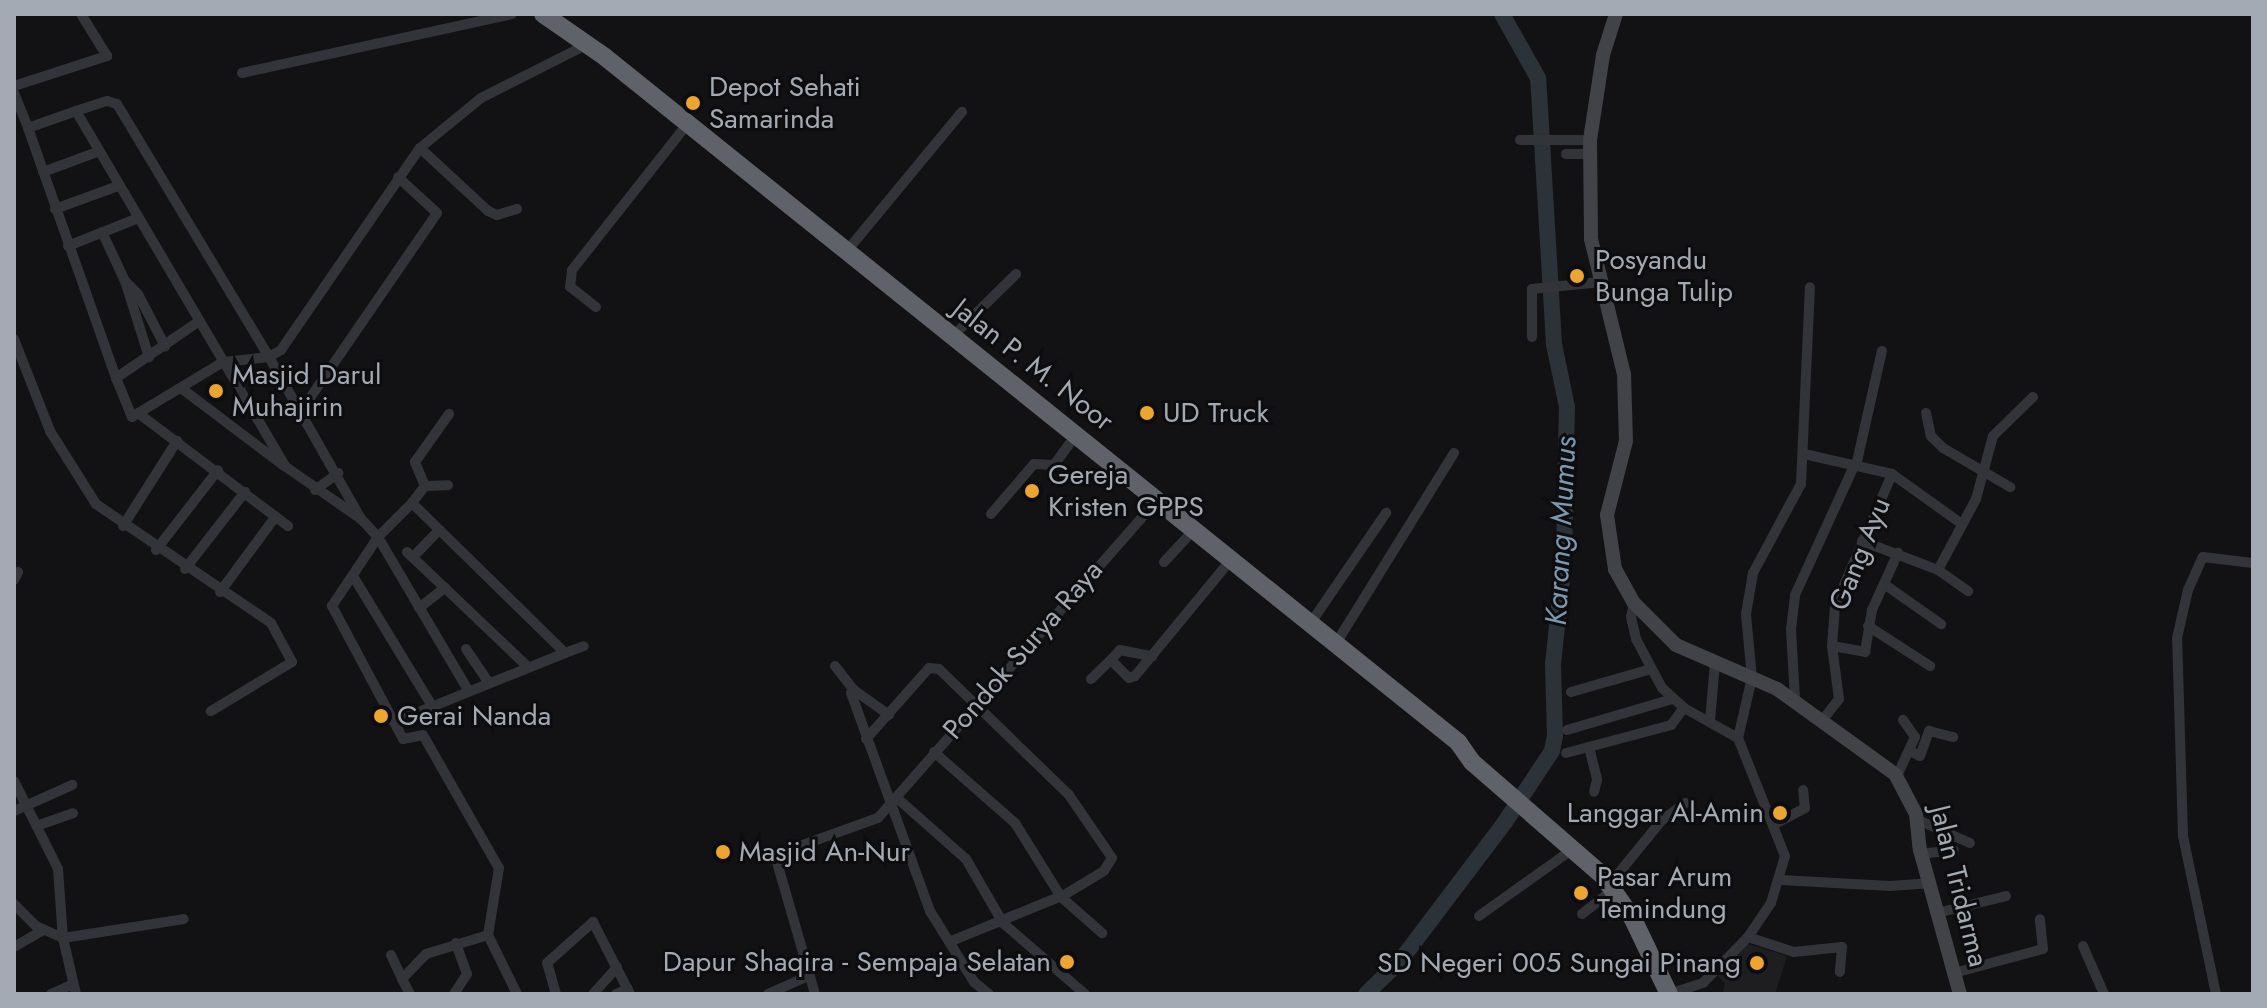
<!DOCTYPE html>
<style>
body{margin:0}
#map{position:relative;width:2267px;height:1008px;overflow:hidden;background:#121214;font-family:Jost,sans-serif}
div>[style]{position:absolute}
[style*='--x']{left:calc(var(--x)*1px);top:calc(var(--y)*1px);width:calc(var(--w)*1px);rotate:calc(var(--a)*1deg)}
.built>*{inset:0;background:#1e1e21}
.river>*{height:16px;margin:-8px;padding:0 8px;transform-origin:8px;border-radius:8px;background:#2b3339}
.street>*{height:10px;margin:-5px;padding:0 5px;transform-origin:5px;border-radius:5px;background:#333439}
.secondary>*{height:14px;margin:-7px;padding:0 7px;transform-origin:7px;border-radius:7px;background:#414349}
.highway>*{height:18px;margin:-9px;padding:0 9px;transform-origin:9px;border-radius:9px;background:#5f6369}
.dots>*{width:22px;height:22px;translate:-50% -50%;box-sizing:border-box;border:4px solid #0d0d0f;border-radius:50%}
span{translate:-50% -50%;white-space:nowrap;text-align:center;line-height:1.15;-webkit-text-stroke:6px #0d0d0f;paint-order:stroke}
.poi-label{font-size:28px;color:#a4aab4}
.left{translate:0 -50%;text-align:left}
.right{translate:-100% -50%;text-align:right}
.street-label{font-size:28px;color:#a4aab4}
.water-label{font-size:30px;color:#7b99af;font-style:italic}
.frame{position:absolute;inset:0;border:16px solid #a4aab4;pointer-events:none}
</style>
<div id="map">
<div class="built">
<i style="clip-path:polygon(1745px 943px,1787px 956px,1775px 994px,1722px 994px,1725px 984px,1717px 975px)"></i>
</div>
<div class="river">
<i style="--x:1366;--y:994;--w:47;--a:-44.1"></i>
<i style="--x:1400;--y:961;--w:174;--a:-52.9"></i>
<i style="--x:1505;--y:822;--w:85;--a:-56.5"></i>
<i style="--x:1552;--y:751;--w:15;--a:-79"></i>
<i style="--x:1555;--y:736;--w:72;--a:-91.6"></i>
<i style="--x:1553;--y:664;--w:105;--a:-84"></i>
<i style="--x:1564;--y:560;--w:153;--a:-88.9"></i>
<i style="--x:1567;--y:407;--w:64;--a:-101.7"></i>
<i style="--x:1554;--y:344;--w:266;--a:-93.4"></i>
<i style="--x:1538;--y:78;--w:73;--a:-119.4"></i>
</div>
<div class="street">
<i style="--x:242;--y:73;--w:276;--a:-12.3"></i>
<i style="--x:14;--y:86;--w:98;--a:-17.9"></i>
<i style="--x:107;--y:56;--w:49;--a:-121.8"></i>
<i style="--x:14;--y:93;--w:38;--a:68"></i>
<i style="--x:28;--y:128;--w:51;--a:-19.5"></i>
<i style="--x:76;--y:111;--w:413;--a:59.5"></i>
<i style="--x:286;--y:467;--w:91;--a:34.7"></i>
<i style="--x:76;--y:111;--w:33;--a:-18"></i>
<i style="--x:107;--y:101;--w:10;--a:17"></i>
<i style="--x:117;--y:104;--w:295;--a:59"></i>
<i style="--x:269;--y:357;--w:46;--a:173.8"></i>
<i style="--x:223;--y:362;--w:106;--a:148.9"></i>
<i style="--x:132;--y:417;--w:42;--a:-112.3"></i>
<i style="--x:28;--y:128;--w:265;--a:70.6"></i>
<i style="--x:116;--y:378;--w:99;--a:-34.3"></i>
<i style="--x:1520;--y:140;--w:70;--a:0"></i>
<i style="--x:420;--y:148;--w:93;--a:42.8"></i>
<i style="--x:488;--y:211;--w:10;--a:24"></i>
<i style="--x:497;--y:215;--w:21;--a:-17"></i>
<i style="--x:1566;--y:154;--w:24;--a:0"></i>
<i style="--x:43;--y:172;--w:58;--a:-20.3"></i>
<i style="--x:55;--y:209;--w:67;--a:-20.1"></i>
<i style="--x:102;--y:232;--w:54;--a:64.9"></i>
<i style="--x:125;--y:281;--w:80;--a:72.5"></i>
<i style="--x:68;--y:246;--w:73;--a:-21.7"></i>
<i style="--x:846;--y:252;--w:182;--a:-50.4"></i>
<i style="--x:125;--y:281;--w:18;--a:45"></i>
<i style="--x:138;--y:294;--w:59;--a:62.6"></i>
<i style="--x:596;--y:307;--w:33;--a:-142"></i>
<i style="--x:570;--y:287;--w:17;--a:-83"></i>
<i style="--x:572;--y:270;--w:176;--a:-51.7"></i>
<i style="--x:952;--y:337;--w:90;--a:-44.5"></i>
<i style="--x:1532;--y:337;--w:48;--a:-90"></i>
<i style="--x:1532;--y:289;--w:69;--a:-5.8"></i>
<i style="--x:14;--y:339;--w:99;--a:68.6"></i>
<i style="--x:50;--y:431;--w:86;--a:57.8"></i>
<i style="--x:96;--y:504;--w:212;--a:34.2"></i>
<i style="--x:271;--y:623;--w:44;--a:61.7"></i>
<i style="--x:292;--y:662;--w:95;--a:148.8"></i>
<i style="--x:181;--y:388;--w:129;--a:37.1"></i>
<i style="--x:301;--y:411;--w:240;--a:-55.5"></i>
<i style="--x:437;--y:213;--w:53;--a:-137.3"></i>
<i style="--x:138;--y:413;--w:188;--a:37"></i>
<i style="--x:1926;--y:413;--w:24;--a:78"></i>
<i style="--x:1931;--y:436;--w:17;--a:45"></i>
<i style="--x:1943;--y:448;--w:78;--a:30.2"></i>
<i style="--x:1804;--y:454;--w:90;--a:12.8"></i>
<i style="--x:1892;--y:474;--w:82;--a:35.6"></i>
<i style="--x:1856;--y:466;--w:118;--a:-77.3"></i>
<i style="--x:425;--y:486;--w:23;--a:-2"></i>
<i style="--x:315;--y:490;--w:29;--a:-36"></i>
<i style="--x:412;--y:503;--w:214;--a:44.4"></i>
<i style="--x:565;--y:653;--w:184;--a:158"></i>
<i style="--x:394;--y:722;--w:132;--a:-118.1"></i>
<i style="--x:332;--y:606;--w:83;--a:-56.3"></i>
<i style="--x:378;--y:537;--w:48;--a:-45"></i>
<i style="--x:412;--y:503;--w:21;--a:-53"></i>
<i style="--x:425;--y:486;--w:26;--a:-113"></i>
<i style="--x:415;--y:462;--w:59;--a:-54.7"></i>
<i style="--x:991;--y:514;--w:66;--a:-49.3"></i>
<i style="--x:1034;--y:464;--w:20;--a:3"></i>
<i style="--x:1054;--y:465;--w:26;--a:-54"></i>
<i style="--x:123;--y:526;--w:101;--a:-57.6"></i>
<i style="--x:1862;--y:541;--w:81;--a:20.9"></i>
<i style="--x:1938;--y:570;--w:81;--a:-61.8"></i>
<i style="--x:1976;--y:499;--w:65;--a:-74.9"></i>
<i style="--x:1993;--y:436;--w:56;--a:-44.3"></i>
<i style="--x:156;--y:550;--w:101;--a:-52.2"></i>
<i style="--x:407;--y:552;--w:52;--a:43.5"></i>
<i style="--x:413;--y:557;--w:37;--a:-46"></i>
<i style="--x:1164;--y:562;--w:33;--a:-47"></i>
<i style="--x:185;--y:569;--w:98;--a:-52.1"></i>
<i style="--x:1938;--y:570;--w:37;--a:35"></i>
<i style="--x:353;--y:576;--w:152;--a:58.7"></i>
<i style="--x:14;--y:580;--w:9;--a:-63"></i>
<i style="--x:1884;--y:584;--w:70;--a:35.1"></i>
<i style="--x:220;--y:592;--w:94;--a:-53.6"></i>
<i style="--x:1634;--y:603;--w:14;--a:102"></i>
<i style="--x:1631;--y:617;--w:23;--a:77"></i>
<i style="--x:1636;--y:639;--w:55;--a:62"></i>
<i style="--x:1662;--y:688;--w:30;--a:42"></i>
<i style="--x:1684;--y:708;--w:62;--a:29.1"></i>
<i style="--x:1738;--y:738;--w:127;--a:68.3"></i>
<i style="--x:1785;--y:856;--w:49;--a:106.6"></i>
<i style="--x:1771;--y:903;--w:41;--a:124.1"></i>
<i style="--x:1748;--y:937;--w:64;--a:134.4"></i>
<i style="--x:1703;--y:983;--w:36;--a:162"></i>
<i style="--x:419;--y:608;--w:33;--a:-38"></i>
<i style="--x:445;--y:588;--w:113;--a:43.6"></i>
<i style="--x:1310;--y:624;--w:135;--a:-55.6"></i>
<i style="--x:1868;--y:626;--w:74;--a:32.8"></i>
<i style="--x:1335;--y:645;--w:226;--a:-58.2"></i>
<i style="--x:1832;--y:646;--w:34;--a:10"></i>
<i style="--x:1865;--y:652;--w:43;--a:-80.5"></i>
<i style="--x:1872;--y:610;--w:63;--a:-65.5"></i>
<i style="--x:466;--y:649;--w:40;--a:56"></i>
<i style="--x:565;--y:653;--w:20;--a:-20"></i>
<i style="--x:1111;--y:660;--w:13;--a:-48"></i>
<i style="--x:1120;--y:650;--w:33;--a:11"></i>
<i style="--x:835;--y:666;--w:31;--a:52"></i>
<i style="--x:1091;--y:679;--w:28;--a:-44"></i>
<i style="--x:1111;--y:660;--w:25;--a:45"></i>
<i style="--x:1129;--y:678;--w:6;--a:-18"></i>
<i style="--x:1135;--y:676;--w:140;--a:-50.5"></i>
<i style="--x:468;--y:690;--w:178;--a:-120.5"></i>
<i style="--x:378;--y:537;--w:25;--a:-133"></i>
<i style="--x:361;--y:519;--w:186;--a:-119.6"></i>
<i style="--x:269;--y:357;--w:14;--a:-30"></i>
<i style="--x:281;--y:350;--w:245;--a:-55.5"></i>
<i style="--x:420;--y:148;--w:79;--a:-39.3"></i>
<i style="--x:481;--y:98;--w:115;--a:-26.8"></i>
<i style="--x:1571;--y:692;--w:83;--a:-16"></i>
<i style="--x:1795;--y:699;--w:70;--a:-93.3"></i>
<i style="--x:1791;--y:629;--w:34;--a:-83"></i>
<i style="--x:1795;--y:595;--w:142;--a:-65.4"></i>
<i style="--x:889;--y:715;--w:43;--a:-144.5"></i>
<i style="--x:854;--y:690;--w:4;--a:135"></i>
<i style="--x:851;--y:693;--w:232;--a:70.1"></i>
<i style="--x:930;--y:911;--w:84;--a:58.2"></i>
<i style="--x:974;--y:982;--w:19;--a:39"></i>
<i style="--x:1710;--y:721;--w:58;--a:-85.1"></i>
<i style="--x:394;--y:722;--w:19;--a:62"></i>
<i style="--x:403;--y:739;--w:20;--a:-11"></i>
<i style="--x:423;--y:735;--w:153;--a:60.3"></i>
<i style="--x:499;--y:868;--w:68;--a:99.3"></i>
<i style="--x:488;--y:935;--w:66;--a:63.8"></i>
<i style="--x:1821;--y:722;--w:29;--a:-52"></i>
<i style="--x:1839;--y:699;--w:53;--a:-97.5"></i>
<i style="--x:1832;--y:646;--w:40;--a:-85.7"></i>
<i style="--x:1835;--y:606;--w:144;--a:-66.6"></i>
<i style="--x:1567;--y:730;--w:109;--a:-16.4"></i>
<i style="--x:1738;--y:738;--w:62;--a:-76.9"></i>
<i style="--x:1752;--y:678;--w:64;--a:-95.4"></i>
<i style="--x:1746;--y:614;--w:42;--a:-80.3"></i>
<i style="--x:1753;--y:573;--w:101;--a:-61.7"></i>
<i style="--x:1801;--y:484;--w:197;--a:-87.4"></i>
<i style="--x:866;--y:739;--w:95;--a:-48.4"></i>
<i style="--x:929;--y:668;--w:10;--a:6"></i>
<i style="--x:939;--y:669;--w:181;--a:44.1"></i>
<i style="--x:1069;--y:795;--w:76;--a:55.7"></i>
<i style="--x:1112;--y:858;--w:15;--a:122"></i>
<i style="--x:1104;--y:871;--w:47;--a:149"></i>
<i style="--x:1064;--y:895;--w:124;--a:157.8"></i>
<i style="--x:1589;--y:747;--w:34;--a:76"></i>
<i style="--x:1597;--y:780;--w:12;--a:104"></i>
<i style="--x:1910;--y:751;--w:11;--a:27"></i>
<i style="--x:1920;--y:756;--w:27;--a:-70"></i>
<i style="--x:1929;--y:731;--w:25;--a:14"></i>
<i style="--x:934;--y:752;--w:108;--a:41.2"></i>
<i style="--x:1015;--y:823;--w:87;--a:58.1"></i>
<i style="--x:1061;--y:897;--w:55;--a:41.3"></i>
<i style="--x:1566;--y:753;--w:109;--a:-14.9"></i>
<i style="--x:1671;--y:725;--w:21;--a:-53"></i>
<i style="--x:1897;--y:776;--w:43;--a:-65.2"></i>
<i style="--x:1915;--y:737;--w:21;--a:-125"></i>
<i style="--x:14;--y:781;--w:98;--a:63.4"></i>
<i style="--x:58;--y:869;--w:69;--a:85.9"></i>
<i style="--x:63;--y:938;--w:57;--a:76.9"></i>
<i style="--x:897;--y:798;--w:92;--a:41.5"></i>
<i style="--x:966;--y:859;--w:74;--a:60"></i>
<i style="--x:1003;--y:923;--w:108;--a:40.9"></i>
<i style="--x:14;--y:811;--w:64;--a:-24.1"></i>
<i style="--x:1916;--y:819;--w:59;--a:24"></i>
<i style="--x:1775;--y:824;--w:34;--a:-28"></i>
<i style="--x:1805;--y:808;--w:18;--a:-96"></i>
<i style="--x:39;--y:825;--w:36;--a:-19"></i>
<i style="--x:1921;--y:854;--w:33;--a:-7"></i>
<i style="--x:1781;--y:880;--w:109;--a:3.2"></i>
<i style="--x:1890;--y:886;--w:39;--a:-4"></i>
<i style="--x:1609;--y:885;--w:84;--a:-50.8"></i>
<i style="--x:1662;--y:820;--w:29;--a:-36"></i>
<i style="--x:14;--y:904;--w:31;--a:45"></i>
<i style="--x:36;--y:926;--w:30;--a:24"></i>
<i style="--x:63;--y:938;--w:122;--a:-8.9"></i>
<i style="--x:1937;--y:913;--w:71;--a:-13.8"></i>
<i style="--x:1582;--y:914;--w:39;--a:-38"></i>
<i style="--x:1479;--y:916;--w:115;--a:-35.5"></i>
<i style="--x:1748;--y:937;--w:48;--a:18.1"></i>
<i style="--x:1794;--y:952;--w:48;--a:-5.9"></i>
<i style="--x:1842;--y:947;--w:25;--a:95"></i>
<i style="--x:2083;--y:946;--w:52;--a:66.4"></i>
<i style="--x:14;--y:947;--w:34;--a:-30"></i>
<i style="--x:391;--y:955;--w:26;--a:65"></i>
<i style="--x:1954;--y:973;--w:92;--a:-15.1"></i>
<i style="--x:2043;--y:949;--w:30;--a:-96"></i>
<i style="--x:51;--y:994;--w:24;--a:-24"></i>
<i style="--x:410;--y:994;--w:17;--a:-118"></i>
<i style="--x:402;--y:979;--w:35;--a:-46"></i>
<i style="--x:426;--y:954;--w:65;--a:-17"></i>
<i style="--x:454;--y:994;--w:24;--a:-57"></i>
<i style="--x:467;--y:974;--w:33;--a:-110"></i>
<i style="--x:556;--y:994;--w:32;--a:-106"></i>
<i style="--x:547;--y:963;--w:62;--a:-41.7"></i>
<i style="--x:593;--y:922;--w:81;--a:62.8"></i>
<i style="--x:593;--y:994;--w:36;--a:-48"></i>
<i style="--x:616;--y:994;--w:13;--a:-23"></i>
<i style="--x:768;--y:994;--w:44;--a:-24.2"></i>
<i style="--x:815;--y:994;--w:145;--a:-106.1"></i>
<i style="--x:775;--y:855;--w:109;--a:-19.8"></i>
<i style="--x:878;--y:818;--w:423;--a:-48.7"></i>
<i style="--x:2216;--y:994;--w:161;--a:-101.8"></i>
<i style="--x:2183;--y:836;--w:198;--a:-91.7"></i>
<i style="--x:2177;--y:638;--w:49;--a:-77.1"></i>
<i style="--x:2188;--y:590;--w:36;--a:-66"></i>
<i style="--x:2203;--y:557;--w:50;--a:6.8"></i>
</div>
<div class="secondary">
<i style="--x:1616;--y:14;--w:43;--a:107.6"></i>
<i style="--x:1603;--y:55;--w:86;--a:98.7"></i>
<i style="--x:1590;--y:140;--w:99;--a:89.4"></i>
<i style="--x:1591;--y:239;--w:139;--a:76.3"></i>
<i style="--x:1624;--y:374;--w:67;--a:88.3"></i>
<i style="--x:1626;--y:441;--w:76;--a:104.4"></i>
<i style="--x:1607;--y:515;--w:55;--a:81.6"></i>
<i style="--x:1615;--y:569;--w:39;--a:61"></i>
<i style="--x:1634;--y:603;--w:59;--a:45"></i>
<i style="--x:1676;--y:645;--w:110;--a:23.5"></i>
<i style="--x:1777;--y:689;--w:145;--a:35.8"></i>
<i style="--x:1895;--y:774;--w:45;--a:62.3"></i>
<i style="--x:1916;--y:814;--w:36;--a:84"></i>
<i style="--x:1920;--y:850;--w:149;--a:74.5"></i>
</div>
<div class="highway">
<i style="--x:543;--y:14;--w:75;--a:34.7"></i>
<i style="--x:605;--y:57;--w:1094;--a:38.77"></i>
<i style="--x:1458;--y:742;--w:24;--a:55"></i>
<i style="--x:1472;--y:762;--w:174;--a:41"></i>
<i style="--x:1603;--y:876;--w:52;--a:55.1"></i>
<i style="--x:1633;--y:919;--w:83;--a:64.4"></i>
</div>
<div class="dots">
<i style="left:693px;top:103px;background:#eda531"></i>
<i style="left:1577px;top:276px;background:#eda531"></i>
<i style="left:216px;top:391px;background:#eda531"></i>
<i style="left:1147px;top:413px;background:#eda531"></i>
<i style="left:1032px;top:491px;background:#eda531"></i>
<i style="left:381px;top:716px;background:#eda531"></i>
<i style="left:1780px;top:813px;background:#eda531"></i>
<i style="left:723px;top:852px;background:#eda531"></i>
<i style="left:1581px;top:893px;background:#eda531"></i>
<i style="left:1067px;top:962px;background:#eda531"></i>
<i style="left:1757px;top:963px;background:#eda531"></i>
</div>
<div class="poi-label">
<span class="left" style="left:709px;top:103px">Depot Sehati<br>Samarinda</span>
<span class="left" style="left:1595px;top:276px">Posyandu<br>Bunga Tulip</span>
<span class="left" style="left:232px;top:391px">Masjid Darul<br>Muhajirin</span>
<span class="left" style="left:1163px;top:413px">UD Truck</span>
<span class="left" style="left:1048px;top:491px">Gereja<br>Kristen GPPS</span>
<span class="left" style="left:397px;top:716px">Gerai Nanda</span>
<span class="right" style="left:1764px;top:813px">Langgar Al-Amin</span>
<span class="left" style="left:739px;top:852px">Masjid An-Nur</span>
<span class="left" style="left:1597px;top:893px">Pasar Arum<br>Temindung</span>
<span class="right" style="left:1051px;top:962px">Dapur Shaqira - Sempaja Selatan</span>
<span class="right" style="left:1741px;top:963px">SD Negeri 005 Sungai Pinang</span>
</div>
<div class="street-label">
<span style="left:1033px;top:365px;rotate:38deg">Jalan P. M. Noor</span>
<span style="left:1860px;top:554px;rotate:-68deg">Gang Ayu</span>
<span style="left:1023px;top:650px;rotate:-49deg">Pondok Surya Raya</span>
<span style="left:1959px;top:886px;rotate:76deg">Jalan Tridarma</span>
</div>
<div class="water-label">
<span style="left:1561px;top:531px;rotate:-87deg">Karang Mumus</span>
</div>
<div class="frame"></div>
</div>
